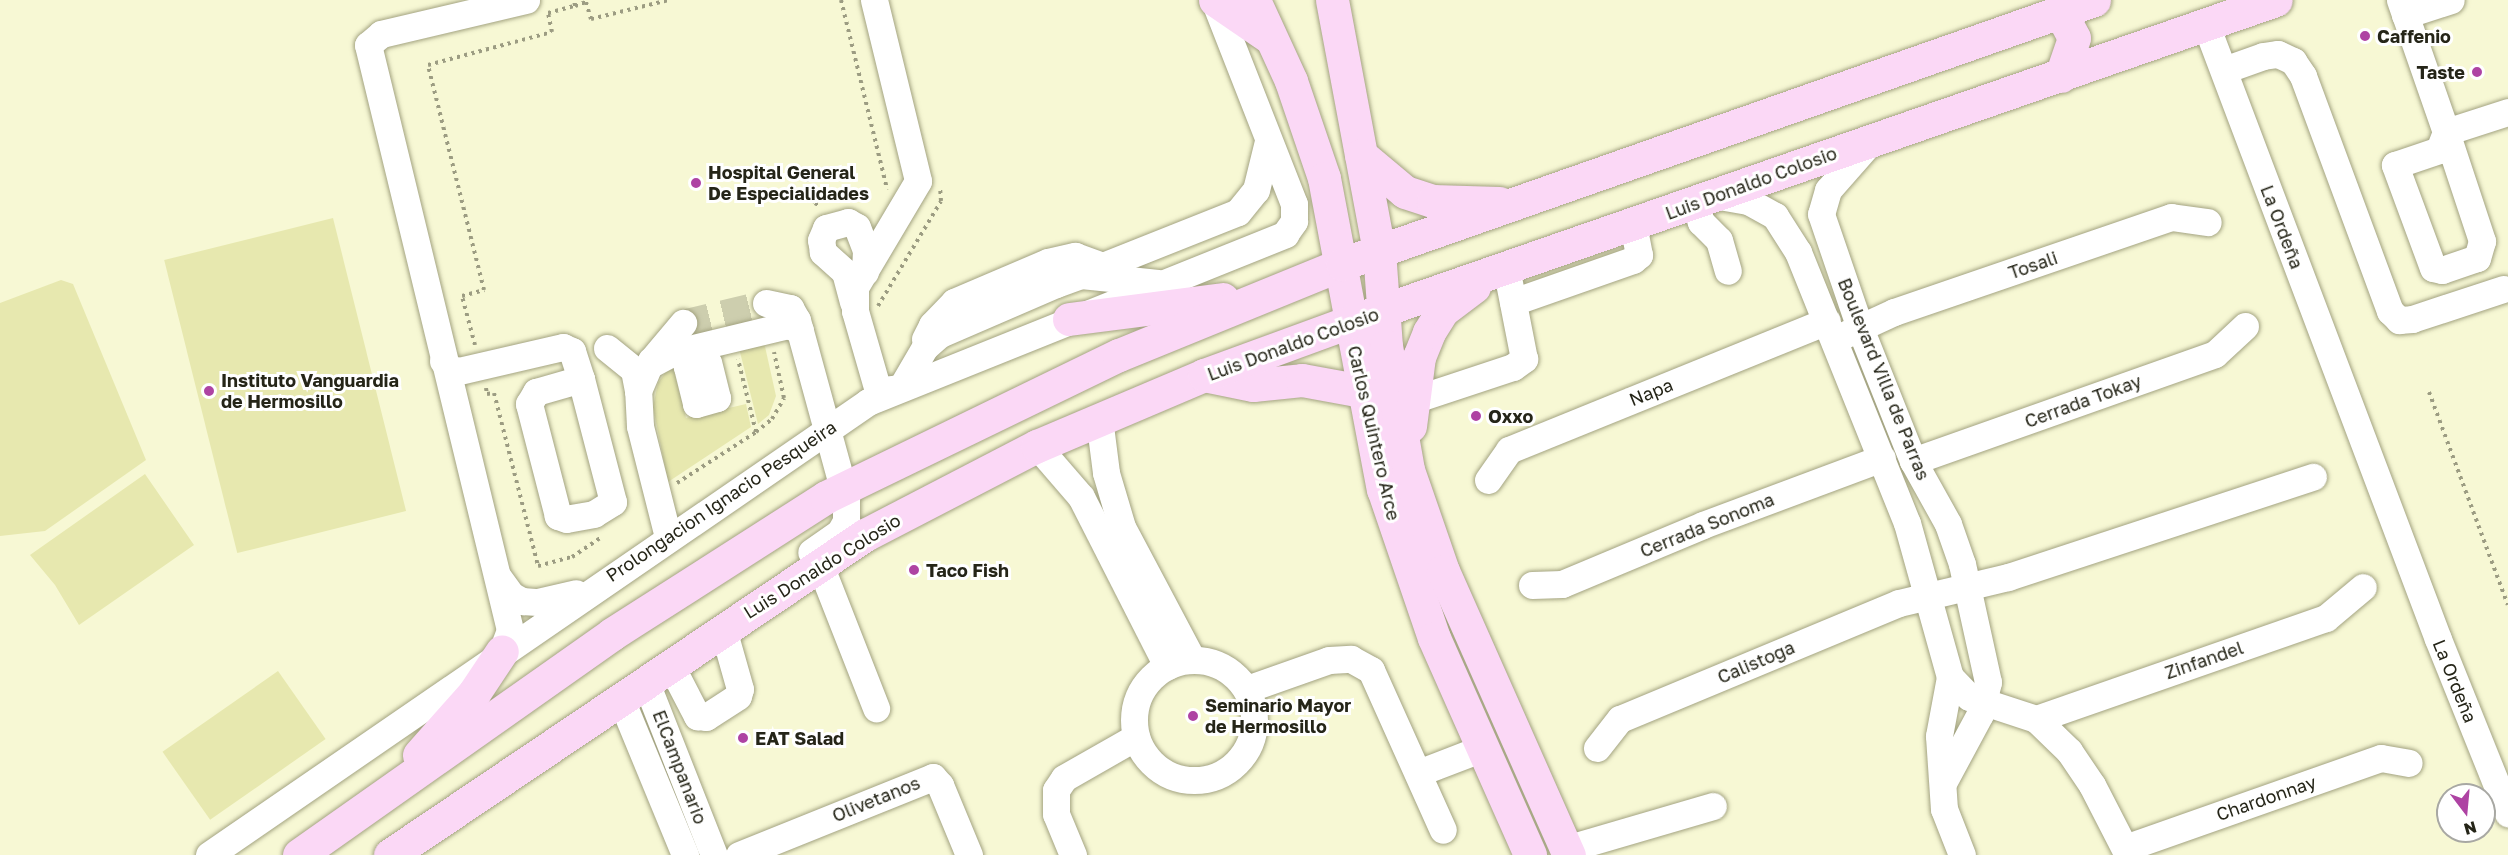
<!DOCTYPE html>
<meta charset="utf-8">
<style>
body{margin:0}
#map{position:relative;width:2508px;height:855px;overflow:hidden;background:#f7f8d4;font-family:"Golos Text",sans-serif}
div>[style]{position:absolute}
[style*='--x']{left:calc(var(--x)*1px);top:calc(var(--y)*1px);width:calc(var(--w)*1px);rotate:calc(var(--a)*1deg)}
.green>*{inset:0;background:#e7e8af;transform-origin:0 0}
.minor-tunnel>*{height:27px;margin-top:-13.5px;transform-origin:0;background:repeating-linear-gradient(90deg,#cdceae 0 27px,transparent 0 41px)}
.path>*{height:4px;margin-top:-2px;transform-origin:0;background:repeating-linear-gradient(90deg,#9c9c82 0 3px,transparent 0 7.5px)}
.roads{filter:drop-shadow(0 0 2px #a3a381) drop-shadow(0 0 2px #a3a381)}
.minor>*{height:27px;margin:-13.5px;padding:0 13.5px;transform-origin:13.5px;border-radius:13.5px;background:#fff}
.minor>.ring{margin:-13.5px;padding:0;box-sizing:content-box;background:none;border:27px solid #fff;border-radius:50%}
.major>*{height:33px;margin:-16.5px;padding:0 16.5px;transform-origin:16.5px;border-radius:16.5px;background:#fbd8f6}
.dots>*{width:16px;height:16px;translate:-50% -50%;box-sizing:border-box;border:3px solid #fff;border-radius:50%}
span{translate:-50% -50%;white-space:nowrap;text-align:center;line-height:1.15;-webkit-text-stroke:6px #fff;paint-order:stroke}
.poi-label{font-size:18px;color:#252518;font-weight:700}
.left{translate:0 -50%;text-align:left}
.right{translate:-100% -50%;text-align:right}
.street-label{font-size:18px;color:#252518}
.north{position:absolute;left:2436px;top:783px;width:60px;height:60px;box-sizing:border-box;background:#fff;border:2px solid #a8a8a3;border-radius:50%;rotate:164deg;font-size:16px;font-weight:700;line-height:24px;text-align:center;color:#252518}
.north::after{content:'';display:block;margin:auto;width:21px;height:27px;background:#ae43a3;clip-path:polygon(50% 0,100% 100%,50% 72%,0 100%)}
</style>
<div id="map">
<div class="green">
<i style="left:333px;top:218px;width:302px;height:174px;rotate:76deg"></i>
<i style="clip-path:polygon(61px 280px,73px 284px,146px 460px,45px 531px,0 536px,0 303px)"></i>
<i style="clip-path:polygon(764px 342px,776px 396px,769px 415px,758px 424px,739px 348px)"></i>
<i style="clip-path:polygon(672px 363px,686px 418px,746px 404px,751px 427px,668px 482px,653px 407px,658px 383px)"></i>
<i style="clip-path:polygon(145px 474px,194px 545px,79px 625px,55px 585px,30px 555px)"></i>
<i style="left:278px;top:671px;width:83px;height:141px;rotate:55deg"></i>
</div>
<div class="minor-tunnel">
<i style="--x:683;--y:323;--w:85;--a:-13.5"></i>
</div>
<div class="path">
<i style="--x:841;--y:0;--w:195;--a:76.3"></i>
<i style="--x:575;--y:6;--w:12;--a:-20"></i>
<i style="--x:586;--y:2;--w:18;--a:74"></i>
<i style="--x:591;--y:19;--w:80;--a:-13.7"></i>
<i style="--x:808;--y:179;--w:25;--a:74"></i>
<i style="--x:815;--y:203;--w:7;--a:34"></i>
<i style="--x:878;--y:306;--w:122;--a:-59"></i>
<i style="--x:941;--y:201;--w:14;--a:-94"></i>
<i style="--x:475;--y:345;--w:51;--a:-104.9"></i>
<i style="--x:462;--y:296;--w:23;--a:-15"></i>
<i style="--x:484;--y:290;--w:232;--a:-104"></i>
<i style="--x:428;--y:65;--w:128;--a:-14.9"></i>
<i style="--x:552;--y:32;--w:19;--a:-102"></i>
<i style="--x:548;--y:13;--w:28;--a:-15"></i>
<i style="--x:575;--y:6;--w:6;--a:-99"></i>
<i style="--x:486;--y:388;--w:6;--a:81"></i>
<i style="--x:487;--y:394;--w:7;--a:-8"></i>
<i style="--x:494;--y:393;--w:179;--a:75.7"></i>
<i style="--x:538;--y:566;--w:35;--a:-15"></i>
<i style="--x:572;--y:557;--w:36;--a:-34"></i>
<i style="--x:2429;--y:392;--w:227;--a:69.7"></i>
<i style="--x:756;--y:432;--w:21;--a:-39"></i>
<i style="--x:772;--y:419;--w:24;--a:-60"></i>
<i style="--x:784;--y:398;--w:47;--a:-102.3"></i>
<i style="--x:677;--y:483;--w:94;--a:-32.8"></i>
<i style="--x:756;--y:432;--w:75;--a:-103.9"></i>
</div>
<div class="roads">
<div class="minor">
<i style="--x:874;--y:0;--w:186;--a:76.3"></i>
<i style="--x:918;--y:181;--w:123;--a:120.7"></i>
<i style="--x:855;--y:287;--w:24;--a:90"></i>
<i style="--x:855;--y:311;--w:79;--a:73.9"></i>
<i style="--x:877;--y:387;--w:8;--a:23"></i>
<i style="--x:884;--y:390;--w:17;--a:-7"></i>
<i style="--x:901;--y:388;--w:48;--a:-59.7"></i>
<i style="--x:925;--y:347;--w:20;--a:-41"></i>
<i style="--x:940;--y:334;--w:126;--a:-23.3"></i>
<i style="--x:1056;--y:284;--w:27;--a:-20"></i>
<i style="--x:1081;--y:275;--w:77;--a:5.9"></i>
<i style="--x:2400;--y:0;--w:140;--a:70.8"></i>
<i style="--x:2446;--y:132;--w:115;--a:71.7"></i>
<i style="--x:2482;--y:241;--w:18;--a:106"></i>
<i style="--x:2477;--y:258;--w:37;--a:161"></i>
<i style="--x:2442;--y:270;--w:9;--a:-167"></i>
<i style="--x:2433;--y:268;--w:110;--a:-110.3"></i>
<i style="--x:2395;--y:165;--w:46;--a:-18.8"></i>
<i style="--x:2439;--y:150;--w:19;--a:-69"></i>
<i style="--x:2446;--y:132;--w:65;--a:-17.9"></i>
<i style="--x:2405;--y:15;--w:48;--a:-18.1"></i>
<i style="--x:2206;--y:25;--w:656;--a:69.3"></i>
<i style="--x:2438;--y:639;--w:188;--a:68.1"></i>
<i style="--x:2224;--y:70;--w:41;--a:-19.7"></i>
<i style="--x:2263;--y:56;--w:15;--a:-8"></i>
<i style="--x:2278;--y:54;--w:17;--a:25"></i>
<i style="--x:2293;--y:61;--w:18;--a:56"></i>
<i style="--x:2303;--y:76;--w:251;--a:69.7"></i>
<i style="--x:2390;--y:311;--w:13;--a:45"></i>
<i style="--x:2399;--y:320;--w:13;--a:-4"></i>
<i style="--x:2412;--y:319;--w:96;--a:-18.2"></i>
<i style="--x:1871;--y:141;--w:65;--a:131.3"></i>
<i style="--x:1828;--y:190;--w:25;--a:106"></i>
<i style="--x:1821;--y:214;--w:120;--a:71.1"></i>
<i style="--x:1860;--y:328;--w:143;--a:68.3"></i>
<i style="--x:1913;--y:461;--w:72;--a:60.9"></i>
<i style="--x:1948;--y:524;--w:42;--a:70.7"></i>
<i style="--x:1962;--y:564;--w:121;--a:77.6"></i>
<i style="--x:1988;--y:682;--w:33;--a:104"></i>
<i style="--x:1980;--y:714;--w:76;--a:118.2"></i>
<i style="--x:1719;--y:196;--w:29;--a:10"></i>
<i style="--x:1748;--y:201;--w:31;--a:29"></i>
<i style="--x:1775;--y:216;--w:43;--a:57.4"></i>
<i style="--x:1798;--y:252;--w:292;--a:68.1"></i>
<i style="--x:1907;--y:523;--w:160;--a:74.4"></i>
<i style="--x:1950;--y:677;--w:28;--a:46"></i>
<i style="--x:1969;--y:697;--w:71;--a:18.2"></i>
<i style="--x:2036;--y:719;--w:46;--a:44.1"></i>
<i style="--x:2069;--y:751;--w:41;--a:55.9"></i>
<i style="--x:2092;--y:785;--w:79;--a:62.8"></i>
<i style="--x:1695;--y:204;--w:19;--a:72"></i>
<i style="--x:1701;--y:222;--w:25;--a:45"></i>
<i style="--x:1719;--y:240;--w:32;--a:74"></i>
<i style="--x:1090;--y:271;--w:159;--a:-21.7"></i>
<i style="--x:1238;--y:212;--w:28;--a:-51"></i>
<i style="--x:1256;--y:190;--w:50;--a:-76.2"></i>
<i style="--x:853;--y:302;--w:31;--a:-105"></i>
<i style="--x:845;--y:272;--w:30;--a:-138"></i>
<i style="--x:823;--y:252;--w:12;--a:-99"></i>
<i style="--x:821;--y:240;--w:13;--a:-67"></i>
<i style="--x:826;--y:228;--w:23;--a:-15"></i>
<i style="--x:848;--y:222;--w:10;--a:29"></i>
<i style="--x:857;--y:227;--w:26;--a:69"></i>
<i style="--x:866;--y:251;--w:21;--a:93"></i>
<i style="--x:1513;--y:302;--w:127;--a:-19.3"></i>
<i style="--x:1633;--y:260;--w:8;--a:-40"></i>
<i style="--x:1639;--y:255;--w:31;--a:-101"></i>
<i style="--x:766;--y:303;--w:25;--a:12"></i>
<i style="--x:790;--y:308;--w:14;--a:60"></i>
<i style="--x:797;--y:320;--w:186;--a:74.7"></i>
<i style="--x:846;--y:499;--w:22;--a:90"></i>
<i style="--x:846;--y:521;--w:13;--a:119"></i>
<i style="--x:840;--y:532;--w:35;--a:145"></i>
<i style="--x:1844;--y:335;--w:55;--a:-24.7"></i>
<i style="--x:1894;--y:312;--w:293;--a:-18.9"></i>
<i style="--x:2171;--y:217;--w:37;--a:8"></i>
<i style="--x:925;--y:339;--w:16;--a:-63"></i>
<i style="--x:932;--y:325;--w:32;--a:-46"></i>
<i style="--x:954;--y:302;--w:102;--a:-23.1"></i>
<i style="--x:1048;--y:262;--w:28;--a:-13"></i>
<i style="--x:1075;--y:256;--w:38;--a:20"></i>
<i style="--x:607;--y:348;--w:35;--a:39"></i>
<i style="--x:634;--y:370;--w:21;--a:79"></i>
<i style="--x:683;--y:351;--w:16;--a:76"></i>
<i style="--x:687;--y:367;--w:38;--a:76"></i>
<i style="--x:696;--y:404;--w:22;--a:-16"></i>
<i style="--x:717;--y:398;--w:36;--a:-104"></i>
<i style="--x:708;--y:363;--w:21;--a:169"></i>
<i style="--x:443;--y:361;--w:11;--a:49"></i>
<i style="--x:450;--y:369;--w:9;--a:13"></i>
<i style="--x:459;--y:371;--w:107;--a:-13"></i>
<i style="--x:563;--y:347;--w:10;--a:24"></i>
<i style="--x:572;--y:351;--w:29;--a:72"></i>
<i style="--x:581;--y:379;--w:127;--a:75.4"></i>
<i style="--x:613;--y:502;--w:22;--a:148"></i>
<i style="--x:594;--y:514;--w:28;--a:170"></i>
<i style="--x:566;--y:519;--w:9;--a:-159"></i>
<i style="--x:558;--y:516;--w:116;--a:-104.5"></i>
<i style="--x:529;--y:404;--w:14;--a:-60"></i>
<i style="--x:536;--y:392;--w:47;--a:-16.1"></i>
<i style="--x:649;--y:365;--w:26;--a:-28"></i>
<i style="--x:672;--y:353;--w:119;--a:-13.6"></i>
<i style="--x:788;--y:325;--w:13;--a:23"></i>
<i style="--x:1413;--y:400;--w:105;--a:-18.3"></i>
<i style="--x:1513;--y:367;--w:14;--a:-36"></i>
<i style="--x:1524;--y:359;--w:94;--a:-101.1"></i>
<i style="--x:1099;--y:418;--w:55;--a:82.7"></i>
<i style="--x:1106;--y:473;--w:56;--a:73.5"></i>
<i style="--x:1122;--y:527;--w:149;--a:62.1"></i>
<i style="--x:1037;--y:446;--w:67;--a:49.2"></i>
<i style="--x:1081;--y:497;--w:190;--a:63"></i>
<i style="--x:1913;--y:461;--w:320;--a:-19.5"></i>
<i style="--x:2215;--y:354;--w:41;--a:-43"></i>
<i style="--x:1488;--y:480;--w:37;--a:-55"></i>
<i style="--x:1509;--y:450;--w:343;--a:-22.1"></i>
<i style="--x:668;--y:537;--w:114;--a:-104.2"></i>
<i style="--x:640;--y:426;--w:35;--a:-93"></i>
<i style="--x:638;--y:391;--w:33;--a:-67"></i>
<i style="--x:651;--y:361;--w:50;--a:-49.9"></i>
<i style="--x:820;--y:565;--w:154;--a:68.6"></i>
<i style="--x:498;--y:577;--w:22;--a:54"></i>
<i style="--x:511;--y:595;--w:13;--a:29"></i>
<i style="--x:522;--y:601;--w:16;--a:4"></i>
<i style="--x:538;--y:602;--w:39;--a:-13"></i>
<i style="--x:1532;--y:585;--w:30;--a:-2"></i>
<i style="--x:1562;--y:584;--w:153;--a:-22.7"></i>
<i style="--x:1703;--y:525;--w:191;--a:-20.5"></i>
<i style="--x:502;--y:651;--w:22;--a:-69"></i>
<i style="--x:510;--y:630;--w:602;--a:-103.64"></i>
<i style="--x:368;--y:45;--w:17;--a:-40"></i>
<i style="--x:381;--y:34;--w:149;--a:-13.2"></i>
<i class="ring" style="left:1134px;top:660px;width:93px;height:93px"></i>
<i style="--x:670;--y:664;--w:59;--a:62.6"></i>
<i style="--x:697;--y:716;--w:9;--a:6"></i>
<i style="--x:706;--y:717;--w:38;--a:-33"></i>
<i style="--x:738;--y:696;--w:7;--a:-74"></i>
<i style="--x:740;--y:689;--w:62;--a:-105.8"></i>
<i style="--x:1950;--y:677;--w:60;--a:100.6"></i>
<i style="--x:1939;--y:736;--w:73;--a:86.1"></i>
<i style="--x:1944;--y:809;--w:49;--a:68.6"></i>
<i style="--x:645;--y:680;--w:188;--a:68.5"></i>
<i style="--x:1247;--y:689;--w:87;--a:-19.5"></i>
<i style="--x:1329;--y:660;--w:22;--a:-3"></i>
<i style="--x:1351;--y:659;--w:23;--a:29"></i>
<i style="--x:1371;--y:670;--w:175;--a:65.8"></i>
<i style="--x:620;--y:697;--w:171;--a:67.6"></i>
<i style="--x:2036;--y:719;--w:307;--a:-19.2"></i>
<i style="--x:2326;--y:618;--w:48;--a:-40"></i>
<i style="--x:1597;--y:748;--w:37;--a:-52"></i>
<i style="--x:1620;--y:719;--w:302;--a:-22.6"></i>
<i style="--x:1899;--y:603;--w:112;--a:-13.4"></i>
<i style="--x:2008;--y:577;--w:321;--a:-18.2"></i>
<i style="--x:1418;--y:773;--w:70;--a:-21"></i>
<i style="--x:2125;--y:848;--w:271;--a:-19.4"></i>
<i style="--x:2381;--y:758;--w:28;--a:10"></i>
<i style="--x:1566;--y:849;--w:153;--a:-16.3"></i>
<i style="--x:209;--y:855;--w:800;--a:-34.5"></i>
<i style="--x:868;--y:402;--w:450;--a:-21.9"></i>
<i style="--x:1285;--y:234;--w:16;--a:-55"></i>
<i style="--x:1294;--y:221;--w:17;--a:-90"></i>
<i style="--x:1294;--y:204;--w:219;--a:-111.4"></i>
<i style="--x:739;--y:855;--w:209;--a:-21.9"></i>
<i style="--x:933;--y:777;--w:11;--a:49"></i>
<i style="--x:940;--y:785;--w:76;--a:67.5"></i>
<i style="--x:1073;--y:855;--w:44;--a:-112.5"></i>
<i style="--x:1056;--y:814;--w:24;--a:-90"></i>
<i style="--x:1056;--y:790;--w:14;--a:-56"></i>
<i style="--x:1064;--y:778;--w:83;--a:-29.7"></i>
</div>
<div class="major">
<i style="--x:1215;--y:0;--w:65;--a:34.4"></i>
<i style="--x:1254;--y:0;--w:89;--a:65.4"></i>
<i style="--x:1291;--y:81;--w:102;--a:71.2"></i>
<i style="--x:1324;--y:178;--w:317;--a:79.3"></i>
<i style="--x:1383;--y:489;--w:157;--a:71.1"></i>
<i style="--x:1434;--y:638;--w:237;--a:66.1"></i>
<i style="--x:1332;--y:0;--w:255;--a:79.4"></i>
<i style="--x:1379;--y:251;--w:95;--a:85.8"></i>
<i style="--x:1386;--y:346;--w:126;--a:79.9"></i>
<i style="--x:1408;--y:470;--w:107;--a:70.9"></i>
<i style="--x:1443;--y:571;--w:311;--a:66.1"></i>
<i style="--x:2056;--y:12;--w:11;--a:41"></i>
<i style="--x:2064;--y:19;--w:21;--a:62"></i>
<i style="--x:2074;--y:38;--w:40;--a:108.9"></i>
<i style="--x:1361;--y:155;--w:57;--a:40.1"></i>
<i style="--x:1405;--y:192;--w:29;--a:18"></i>
<i style="--x:1433;--y:201;--w:66;--a:1.7"></i>
<i style="--x:1069;--y:319;--w:155;--a:-7.4"></i>
<i style="--x:1204;--y:375;--w:50;--a:11.5"></i>
<i style="--x:1253;--y:385;--w:49;--a:-5.8"></i>
<i style="--x:1302;--y:380;--w:61;--a:10.4"></i>
<i style="--x:1410;--y:426;--w:70;--a:-82.6"></i>
<i style="--x:1419;--y:357;--w:27;--a:-68"></i>
<i style="--x:1429;--y:332;--w:26;--a:-58"></i>
<i style="--x:1443;--y:310;--w:39;--a:-37"></i>
<i style="--x:419;--y:755;--w:83;--a:-48.4"></i>
<i style="--x:474;--y:693;--w:50;--a:-56.3"></i>
<i style="--x:299;--y:855;--w:383;--a:-35.2"></i>
<i style="--x:612;--y:634;--w:254;--a:-32.6"></i>
<i style="--x:826;--y:497;--w:326;--a:-25.9"></i>
<i style="--x:1119;--y:355;--w:241;--a:-22.2"></i>
<i style="--x:1342;--y:264;--w:797;--a:-19.34"></i>
<i style="--x:390;--y:855;--w:573;--a:-33.97"></i>
<i style="--x:865;--y:535;--w:194;--a:-27.4"></i>
<i style="--x:1037;--y:446;--w:181;--a:-23"></i>
<i style="--x:1204;--y:375;--w:154;--a:-20.1"></i>
<i style="--x:1349;--y:322;--w:981;--a:-19.16"></i>
</div>
</div>
<div class="dots">
<i style="left:2365px;top:36px;background:#ae43a3"></i>
<i style="left:2477px;top:72px;background:#ae43a3"></i>
<i style="left:696px;top:183px;background:#ae43a3"></i>
<i style="left:209px;top:391px;background:#ae43a3"></i>
<i style="left:1476px;top:416px;background:#ae43a3"></i>
<i style="left:914px;top:570px;background:#ae43a3"></i>
<i style="left:1193px;top:716px;background:#ae43a3"></i>
<i style="left:743px;top:738px;background:#ae43a3"></i>
</div>
<div class="poi-label">
<span class="left" style="left:2377px;top:36px">Caffenio</span>
<span class="right" style="left:2465px;top:72px">Taste</span>
<span class="left" style="left:708px;top:183px">Hospital General<br>De Especialidades</span>
<span class="left" style="left:221px;top:391px">Instituto Vanguardia<br>de Hermosillo</span>
<span class="left" style="left:1488px;top:416px">Oxxo</span>
<span class="left" style="left:926px;top:570px">Taco Fish</span>
<span class="left" style="left:1205px;top:716px">Seminario Mayor<br>de Hermosillo</span>
<span class="left" style="left:755px;top:738px">EAT Salad</span>
</div>
<div class="street-label">
<span style="left:1751px;top:183px;rotate:-20deg">Luis Donaldo Colosio</span>
<span style="left:2282px;top:227px;rotate:69deg">La Ordeña</span>
<span style="left:2033px;top:265px;rotate:-19deg">Tosali</span>
<span style="left:1293px;top:344px;rotate:-20deg">Luis Donaldo Colosio</span>
<span style="left:1884px;top:379px;rotate:68deg">Boulevard Villa de Parras</span>
<span style="left:1651px;top:392px;rotate:-22deg">Napa</span>
<span style="left:2083px;top:401px;rotate:-20deg">Cerrada Tokay</span>
<span style="left:1374px;top:433px;rotate:77deg">Carlos Quintero Arce</span>
<span style="left:721px;top:501px;rotate:-34deg">Prolongacion Ignacio Pesqueira</span>
<span style="left:1707px;top:525px;rotate:-22deg">Cerrada Sonoma</span>
<span style="left:822px;top:566px;rotate:-32deg">Luis Donaldo Colosio</span>
<span style="left:2204px;top:660px;rotate:-19deg">Zinfandel</span>
<span style="left:1756px;top:662px;rotate:-23deg">Calistoga</span>
<span style="left:2455px;top:681px;rotate:68deg">La Ordeña</span>
<span style="left:680px;top:767px;rotate:69deg">ElCampanario</span>
<span style="left:2266px;top:798px;rotate:-19deg">Chardonnay</span>
<span style="left:876px;top:799px;rotate:-22deg">Olivetanos</span>
</div>
<div class="north">N</div>
</div>
